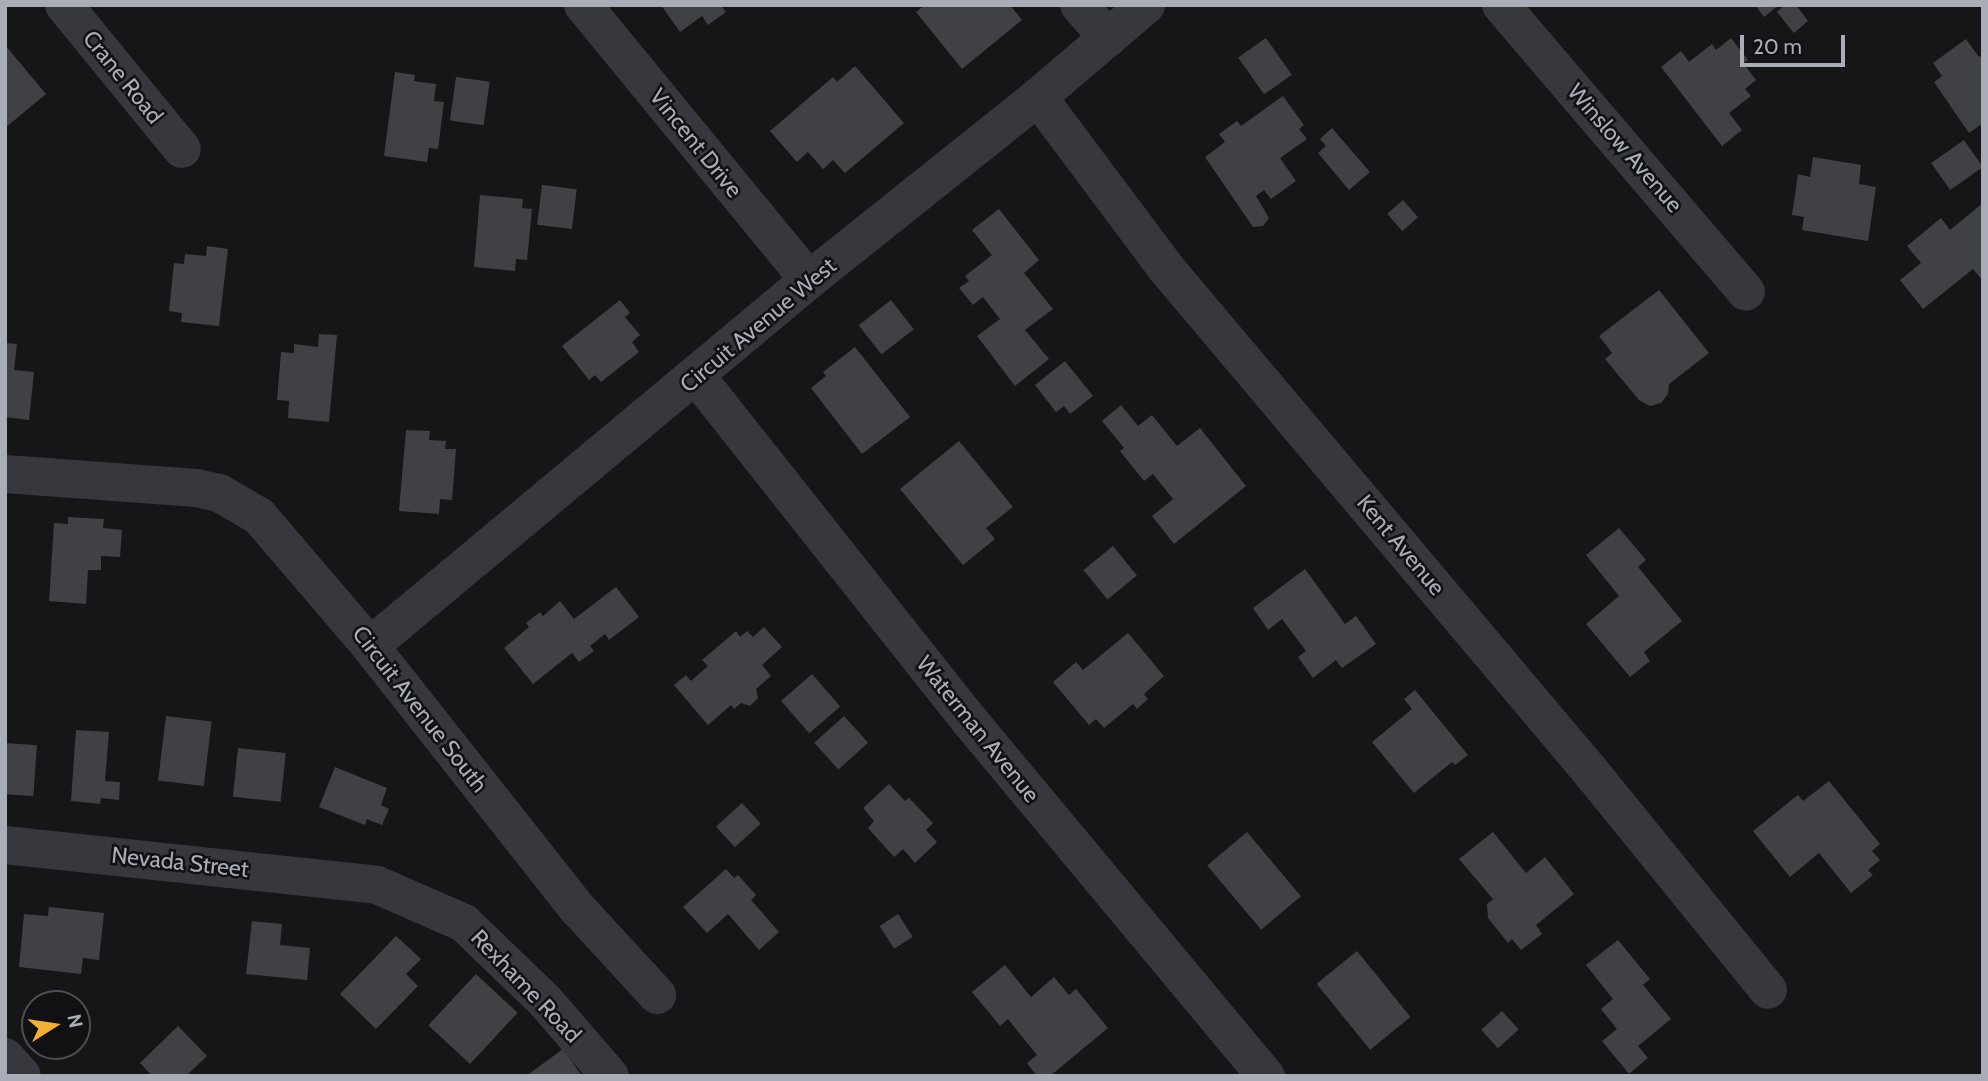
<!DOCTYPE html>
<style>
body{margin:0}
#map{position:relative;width:1988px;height:1081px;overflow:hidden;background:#161618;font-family:Cabin,sans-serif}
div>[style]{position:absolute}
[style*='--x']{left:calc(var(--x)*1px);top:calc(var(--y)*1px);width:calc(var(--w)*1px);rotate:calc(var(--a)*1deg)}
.building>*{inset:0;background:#404145;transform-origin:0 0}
.minor>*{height:38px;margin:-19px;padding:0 19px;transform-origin:19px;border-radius:19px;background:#37383d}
span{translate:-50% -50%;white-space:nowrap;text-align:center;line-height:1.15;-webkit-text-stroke:5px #111113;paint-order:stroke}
.street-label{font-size:23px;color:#a8adb8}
.frame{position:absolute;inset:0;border:7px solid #a8adb8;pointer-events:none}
.north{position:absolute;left:21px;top:990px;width:70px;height:70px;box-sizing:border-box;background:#111113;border:2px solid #4d4f55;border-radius:50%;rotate:78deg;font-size:19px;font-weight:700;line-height:28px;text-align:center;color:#a8adb8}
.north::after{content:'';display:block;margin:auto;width:24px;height:32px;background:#f2b134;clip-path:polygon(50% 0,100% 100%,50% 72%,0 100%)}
.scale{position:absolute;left:1740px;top:35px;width:105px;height:32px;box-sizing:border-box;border:4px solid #a8adb8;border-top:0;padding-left:9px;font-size:21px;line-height:24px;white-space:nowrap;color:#a8adb8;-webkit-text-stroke:5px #111113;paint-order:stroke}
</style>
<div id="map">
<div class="building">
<i style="clip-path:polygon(661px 5px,721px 5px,726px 12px,708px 25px,702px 16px,680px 32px)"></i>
<i style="clip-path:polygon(925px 5px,1010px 5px,1022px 20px,962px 69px,916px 12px)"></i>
<i style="clip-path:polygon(1755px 5px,1779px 5px,1764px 17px)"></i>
<i style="clip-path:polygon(1785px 5px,1796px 5px,1808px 21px,1794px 33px,1777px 12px)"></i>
<i style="left:1266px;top:38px;width:45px;height:34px;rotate:55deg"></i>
<i style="clip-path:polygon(1731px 38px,1748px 60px,1743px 63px,1756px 80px,1745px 89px,1751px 96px,1729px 113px,1742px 130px,1722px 146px,1661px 67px,1681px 51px,1689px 62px,1712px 44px,1716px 50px)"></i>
<i style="clip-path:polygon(1966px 39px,1979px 57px,1983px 54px,1983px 123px,1969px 133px,1934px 82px,1942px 76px,1933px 63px)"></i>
<i style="clip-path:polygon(5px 45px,46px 94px,5px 128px)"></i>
<i style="clip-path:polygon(855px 66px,904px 123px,845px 173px,833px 160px,823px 169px,808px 152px,797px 162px,770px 131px,833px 77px,837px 82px)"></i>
<i style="clip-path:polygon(395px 72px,415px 75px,414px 81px,436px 84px,434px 101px,444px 102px,438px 149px,429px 148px,427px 162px,384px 156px)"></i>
<i style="left:456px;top:77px;width:34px;height:44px;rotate:8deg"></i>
<i style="clip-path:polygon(1283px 96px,1304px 125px,1299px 129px,1307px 139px,1280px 158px,1296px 181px,1271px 199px,1264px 190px,1256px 196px,1269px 218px,1263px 226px,1253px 227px,1205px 157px,1225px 142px,1219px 134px,1237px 121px,1241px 126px)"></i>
<i style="clip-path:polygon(1332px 128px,1370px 172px,1349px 190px,1318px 153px,1326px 146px,1320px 139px)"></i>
<i style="left:1964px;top:140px;width:33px;height:40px;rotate:55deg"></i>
<i style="clip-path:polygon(1813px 157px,1861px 165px,1859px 184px,1876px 187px,1868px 241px,1802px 230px,1804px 217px,1792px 215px,1798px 174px,1810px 177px)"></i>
<i style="left:542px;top:185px;width:35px;height:40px;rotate:7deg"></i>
<i style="clip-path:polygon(480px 195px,523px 199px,522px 208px,532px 209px,527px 260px,516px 259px,515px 271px,474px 267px)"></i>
<i style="left:1403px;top:200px;width:23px;height:21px;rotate:49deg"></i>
<i style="clip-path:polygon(1983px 203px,1983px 281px,1973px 269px,1923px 309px,1900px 280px,1921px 263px,1907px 246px,1941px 218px,1950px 230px)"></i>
<i style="clip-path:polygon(999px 209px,1039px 260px,1024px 273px,1053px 309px,1025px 330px,1049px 359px,1015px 386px,977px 336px,1000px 319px,983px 297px,973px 305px,959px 288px,969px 281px,965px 276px,992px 255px,972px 230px)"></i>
<i style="clip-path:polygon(207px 246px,228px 249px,219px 326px,181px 322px,182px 313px,169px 311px,174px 263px,184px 264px,185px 254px,206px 256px)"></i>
<i style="clip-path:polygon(1659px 290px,1709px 353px,1669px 384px,1668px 394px,1661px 403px,1650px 406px,1639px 400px,1605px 359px,1612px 353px,1599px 336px)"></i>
<i style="clip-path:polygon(620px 300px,630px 313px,625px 317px,640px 335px,632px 342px,639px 352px,601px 382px,595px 375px,589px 380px,562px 346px)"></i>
<i style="left:891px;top:300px;width:37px;height:41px;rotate:52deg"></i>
<i style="clip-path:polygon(319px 334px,337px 335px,329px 422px,288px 418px,289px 401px,277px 400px,281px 352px,294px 353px,294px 344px,318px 347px)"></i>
<i style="clip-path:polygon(5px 343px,17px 344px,14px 370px,34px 372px,29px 420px,5px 417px)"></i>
<i style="clip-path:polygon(855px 347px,910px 417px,862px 454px,811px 388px,826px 376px,823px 372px)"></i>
<i style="clip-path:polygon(1065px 361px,1093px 396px,1070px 414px,1064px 406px,1056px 412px,1035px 385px)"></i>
<i style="clip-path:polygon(1121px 405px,1138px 426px,1152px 415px,1177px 446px,1200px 428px,1246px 486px,1174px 544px,1152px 516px,1173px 499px,1153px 474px,1144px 481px,1120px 451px,1124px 448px,1102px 421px)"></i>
<i style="clip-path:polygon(406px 430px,430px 431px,429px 440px,446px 441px,445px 449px,456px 449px,452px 500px,440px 499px,439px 514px,399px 511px)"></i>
<i style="clip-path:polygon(959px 441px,1013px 507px,986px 528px,995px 539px,963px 565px,900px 489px)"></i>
<i style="clip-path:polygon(68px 517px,104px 519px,103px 528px,122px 530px,120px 557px,101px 556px,101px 570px,88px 570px,86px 604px,49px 601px,54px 523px,68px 524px)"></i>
<i style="clip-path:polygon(1619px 528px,1646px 560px,1638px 567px,1682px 621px,1644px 652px,1650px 661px,1630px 677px,1586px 624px,1619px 596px,1586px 555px)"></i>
<i style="left:1113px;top:546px;width:38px;height:38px;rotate:51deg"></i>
<i style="clip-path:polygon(1305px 569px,1345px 624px,1356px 616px,1376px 644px,1342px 668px,1336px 660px,1313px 678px,1298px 657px,1306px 651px,1282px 619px,1268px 630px,1253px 608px)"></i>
<i style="clip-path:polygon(616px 587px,639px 617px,609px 640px,605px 634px,590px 646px,594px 651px,579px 662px,572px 653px,533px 684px,504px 648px,529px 627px,526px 623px,540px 612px,543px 616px,560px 601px,574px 619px)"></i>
<i style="clip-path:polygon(764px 627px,782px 647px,762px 665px,771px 676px,756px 689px,758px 698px,750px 706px,741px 703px,734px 709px,731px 705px,708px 725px,674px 685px,686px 675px,691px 681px,708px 666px,702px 660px,736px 631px,740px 637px,747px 631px,753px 637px)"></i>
<i style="clip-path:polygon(1128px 633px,1164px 676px,1144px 694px,1148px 699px,1137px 709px,1133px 704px,1104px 728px,1096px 719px,1089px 725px,1053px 682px,1076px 662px,1083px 670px)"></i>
<i style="left:812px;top:674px;width:43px;height:41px;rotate:49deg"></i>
<i style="clip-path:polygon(1415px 690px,1468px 755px,1455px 765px,1452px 762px,1414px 793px,1372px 742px,1412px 709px,1404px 699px)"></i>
<i style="left:166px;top:716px;width:46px;height:65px;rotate:7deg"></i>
<i style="left:844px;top:716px;width:36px;height:40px;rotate:48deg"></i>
<i style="clip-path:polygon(76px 730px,109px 732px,105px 781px,120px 782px,119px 800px,101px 798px,100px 804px,71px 801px)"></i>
<i style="left:5px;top:743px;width:32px;height:51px;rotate:4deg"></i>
<i style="left:238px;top:748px;width:48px;height:49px;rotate:6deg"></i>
<i style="clip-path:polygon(335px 767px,387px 788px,381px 805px,389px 809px,382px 825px,367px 819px,365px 825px,319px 807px)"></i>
<i style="clip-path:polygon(1829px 781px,1880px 844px,1872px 851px,1880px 860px,1868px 870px,1873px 875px,1851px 893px,1819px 853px,1790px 877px,1753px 831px,1798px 795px,1803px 801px)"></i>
<i style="clip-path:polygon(889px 784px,905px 801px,909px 798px,933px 823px,926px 830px,937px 842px,915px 863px,903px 849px,894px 857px,868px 828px,874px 821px,863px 808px)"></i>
<i style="left:742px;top:803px;width:28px;height:35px;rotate:48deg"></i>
<i style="left:1247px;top:832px;width:84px;height:52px;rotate:50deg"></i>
<i style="clip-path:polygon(1493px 832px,1526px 873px,1545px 857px,1574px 894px,1536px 925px,1542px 934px,1521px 950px,1512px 939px,1508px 943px,1488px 918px,1487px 904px,1493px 899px,1459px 859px)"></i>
<i style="clip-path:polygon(726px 869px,734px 878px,738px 875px,756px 895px,751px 900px,779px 932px,759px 950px,728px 914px,707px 933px,683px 907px)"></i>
<i style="clip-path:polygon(49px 907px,104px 913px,99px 960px,83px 958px,81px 974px,19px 967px,24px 914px,48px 916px)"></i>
<i style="left:898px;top:914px;width:27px;height:22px;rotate:57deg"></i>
<i style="clip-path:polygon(252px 921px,282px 924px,280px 945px,310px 948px,307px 980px,246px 974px)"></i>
<i style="clip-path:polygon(396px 936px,421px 959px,406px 974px,418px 986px,376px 1029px,340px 994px)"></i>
<i style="clip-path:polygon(1618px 940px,1650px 979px,1643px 985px,1671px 1019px,1638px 1046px,1648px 1058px,1629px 1074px,1602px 1041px,1617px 1029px,1601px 1009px,1613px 999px,1586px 965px)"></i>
<i style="left:1357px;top:951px;width:85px;height:52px;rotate:51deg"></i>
<i style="clip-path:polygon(1005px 965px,1031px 997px,1054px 977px,1069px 995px,1076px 989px,1108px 1028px,1050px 1076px,1037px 1076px,1027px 1063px,1037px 1055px,1008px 1019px,1000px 1026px,972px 992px)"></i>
<i style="left:476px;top:974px;width:57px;height:70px;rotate:43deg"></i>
<i style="left:1502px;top:1011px;width:25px;height:28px;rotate:48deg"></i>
<i style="clip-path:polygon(178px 1026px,207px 1056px,186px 1076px,152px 1076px,140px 1063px)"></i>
<i style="clip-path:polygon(563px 1049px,582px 1076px,526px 1076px)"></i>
</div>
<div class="minor">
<i style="--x:64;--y:5;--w:186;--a:50.7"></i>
<i style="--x:583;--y:5;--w:356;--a:50.6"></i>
<i style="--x:1079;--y:5;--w:44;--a:48.7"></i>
<i style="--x:1501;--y:5;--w:377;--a:49.5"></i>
<i style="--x:1038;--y:97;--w:212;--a:53.2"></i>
<i style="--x:1165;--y:267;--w:659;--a:49.86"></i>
<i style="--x:1590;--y:771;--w:282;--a:50.9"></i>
<i style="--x:697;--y:377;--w:438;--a:51.6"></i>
<i style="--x:969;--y:720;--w:464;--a:50.2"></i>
<i style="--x:5;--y:474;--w:192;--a:4.2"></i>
<i style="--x:196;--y:488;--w:24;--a:12"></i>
<i style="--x:219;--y:493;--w:46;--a:29.9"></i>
<i style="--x:259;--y:516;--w:171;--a:49.5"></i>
<i style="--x:370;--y:646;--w:335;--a:51.7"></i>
<i style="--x:578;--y:909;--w:117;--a:47.4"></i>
<i style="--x:370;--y:646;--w:572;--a:-39.82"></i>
<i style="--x:809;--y:280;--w:293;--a:-38.6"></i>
<i style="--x:1038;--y:97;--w:142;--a:-40.4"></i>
<i style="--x:5;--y:845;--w:374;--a:6.1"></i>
<i style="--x:377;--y:885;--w:95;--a:23.6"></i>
<i style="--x:464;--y:923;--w:112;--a:43.9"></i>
<i style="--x:545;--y:1001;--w:99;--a:49.1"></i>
<i style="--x:5;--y:1057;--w:25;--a:48"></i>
</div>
<div class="street-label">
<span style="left:123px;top:77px;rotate:51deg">Crane Road</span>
<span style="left:696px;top:143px;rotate:51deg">Vincent Drive</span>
<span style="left:1625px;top:148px;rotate:49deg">Winslow Avenue</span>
<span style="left:758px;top:325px;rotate:-40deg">Circuit Avenue West</span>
<span style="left:1401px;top:545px;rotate:50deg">Kent Avenue</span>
<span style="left:420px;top:709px;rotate:52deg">Circuit Avenue South</span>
<span style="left:978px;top:729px;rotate:51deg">Waterman Avenue</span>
<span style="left:180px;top:862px;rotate:6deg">Nevada Street</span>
<span style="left:526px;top:986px;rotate:46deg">Rexhame Road</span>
</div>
<div class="frame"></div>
<div class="north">N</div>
<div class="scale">20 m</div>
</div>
